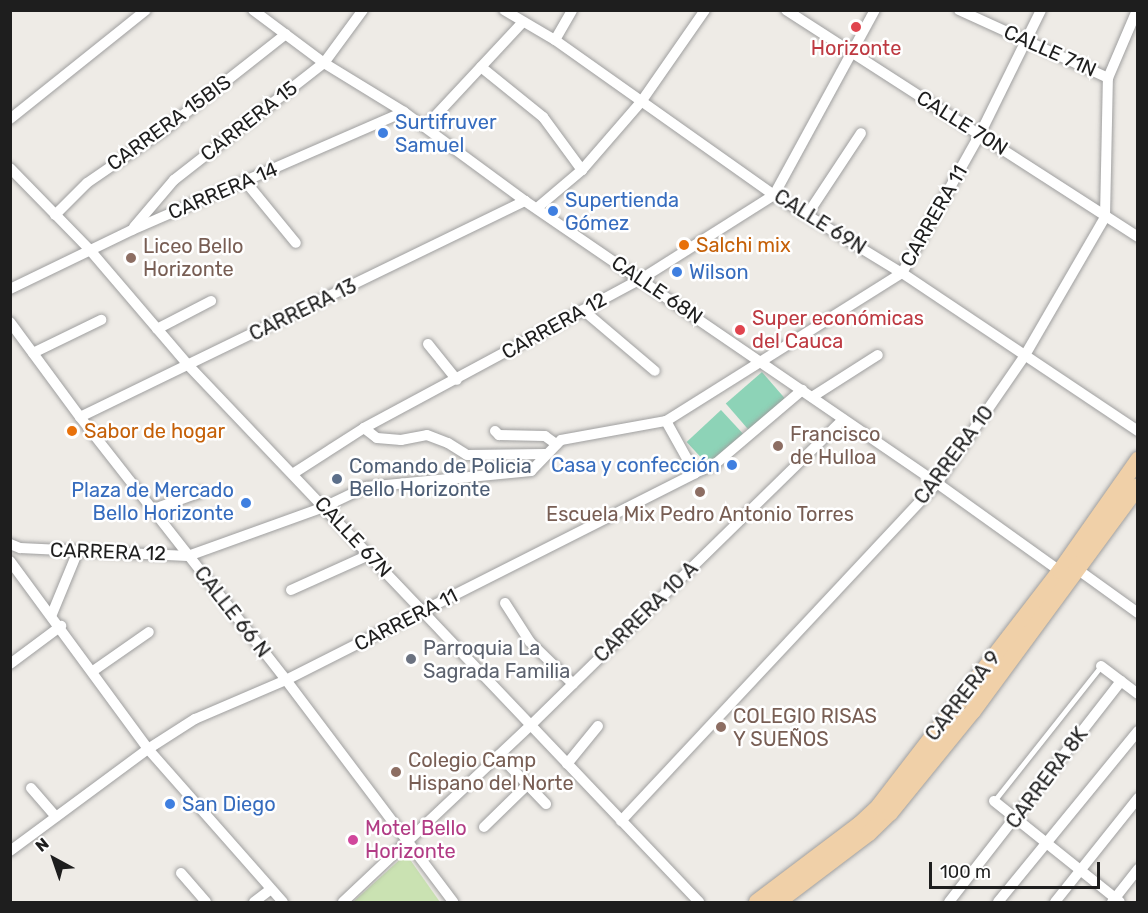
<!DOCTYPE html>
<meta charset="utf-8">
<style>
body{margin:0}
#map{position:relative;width:1148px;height:913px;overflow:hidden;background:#eeebe6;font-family:Rubik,sans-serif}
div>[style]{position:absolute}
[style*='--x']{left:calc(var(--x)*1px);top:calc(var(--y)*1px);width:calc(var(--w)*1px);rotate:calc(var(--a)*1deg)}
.grass>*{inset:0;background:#cae2b2}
.pitch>*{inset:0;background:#8dd3b7;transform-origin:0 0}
.roads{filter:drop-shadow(0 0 2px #9f9f9f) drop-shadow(0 0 2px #9f9f9f)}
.lane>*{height:5px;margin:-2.5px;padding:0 2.5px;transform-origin:2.5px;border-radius:2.5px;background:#fff}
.street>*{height:10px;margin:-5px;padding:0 5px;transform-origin:5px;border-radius:5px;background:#fff}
.primary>*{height:16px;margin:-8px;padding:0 8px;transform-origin:8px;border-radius:8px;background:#f0d0a8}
.dots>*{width:16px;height:16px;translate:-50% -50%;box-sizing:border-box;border:3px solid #fff;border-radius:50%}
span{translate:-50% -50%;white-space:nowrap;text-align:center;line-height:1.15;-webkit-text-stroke:5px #fff;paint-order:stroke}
.health-label{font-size:20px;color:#be3a42}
.left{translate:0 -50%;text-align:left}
.street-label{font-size:20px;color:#1e1e1e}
.shop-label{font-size:20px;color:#366cbe}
.right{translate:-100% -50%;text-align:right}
.food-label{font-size:20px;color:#c56008}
.education-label{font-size:20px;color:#785e54}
.service-label{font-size:20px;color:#4e5e75}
.worship-label{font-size:20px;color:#5b616d}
.hotel-label{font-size:20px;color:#b23c85}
.frame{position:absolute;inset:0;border:12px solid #1e1e1e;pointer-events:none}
.north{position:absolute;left:24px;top:829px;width:60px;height:60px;-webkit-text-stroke:4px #fff;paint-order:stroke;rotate:320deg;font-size:16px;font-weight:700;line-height:24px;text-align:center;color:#1e1e1e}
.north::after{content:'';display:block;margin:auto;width:21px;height:27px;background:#1e1e1e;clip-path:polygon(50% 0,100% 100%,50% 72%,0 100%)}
.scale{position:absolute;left:929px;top:862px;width:171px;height:27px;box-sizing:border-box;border:3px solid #1e1e1e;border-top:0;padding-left:8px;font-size:18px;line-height:21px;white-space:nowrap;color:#1e1e1e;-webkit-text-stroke:4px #fff;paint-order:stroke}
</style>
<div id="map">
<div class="grass">
<i style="clip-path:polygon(406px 854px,440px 902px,353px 902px)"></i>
</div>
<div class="pitch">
<i style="left:762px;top:372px;width:35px;height:48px;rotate:49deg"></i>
<i style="left:721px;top:410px;width:33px;height:47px;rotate:47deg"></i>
</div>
<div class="roads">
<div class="lane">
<i style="--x:994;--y:801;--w:172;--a:-51.6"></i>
</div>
<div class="street">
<i style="--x:253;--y:10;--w:89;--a:36.7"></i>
<i style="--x:324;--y:63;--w:94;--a:31.5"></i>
<i style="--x:404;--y:112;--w:150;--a:36.3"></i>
<i style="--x:525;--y:201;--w:499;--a:34.4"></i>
<i style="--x:937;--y:483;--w:151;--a:35.6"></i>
<i style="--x:504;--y:10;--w:59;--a:30.5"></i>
<i style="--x:555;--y:40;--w:268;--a:35.3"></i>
<i style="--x:774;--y:195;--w:150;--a:31.4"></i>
<i style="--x:902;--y:273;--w:284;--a:33.8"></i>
<i style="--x:786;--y:10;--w:419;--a:32.8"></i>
<i style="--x:959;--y:10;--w:164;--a:24.5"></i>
<i style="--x:555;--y:40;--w:34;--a:-60"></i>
<i style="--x:481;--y:67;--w:80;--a:38.9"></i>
<i style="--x:543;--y:117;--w:66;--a:53.7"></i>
<i style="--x:10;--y:119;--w:174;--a:-38.7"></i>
<i style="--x:425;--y:127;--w:144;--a:-47"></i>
<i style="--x:10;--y:168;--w:113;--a:45.7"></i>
<i style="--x:89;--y:249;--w:154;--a:49.5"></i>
<i style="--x:189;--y:366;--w:740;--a:46.42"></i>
<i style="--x:245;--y:181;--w:80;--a:50.6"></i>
<i style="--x:537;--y:208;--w:59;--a:-40.2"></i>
<i style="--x:582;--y:170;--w:90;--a:-49.1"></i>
<i style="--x:641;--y:102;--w:112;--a:-55.2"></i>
<i style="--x:55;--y:215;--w:45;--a:-45"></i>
<i style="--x:87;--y:183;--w:93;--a:-34.5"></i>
<i style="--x:164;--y:130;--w:155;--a:-38.2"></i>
<i style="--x:807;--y:215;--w:98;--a:-56.6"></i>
<i style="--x:134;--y:227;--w:62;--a:-49.6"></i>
<i style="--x:174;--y:180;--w:190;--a:-38"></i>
<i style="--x:324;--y:63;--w:66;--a:-53.7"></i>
<i style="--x:10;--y:289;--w:136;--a:-25.8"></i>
<i style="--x:132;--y:230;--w:296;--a:-23.5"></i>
<i style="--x:583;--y:310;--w:94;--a:40.3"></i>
<i style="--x:10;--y:322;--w:118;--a:53.6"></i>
<i style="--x:80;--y:417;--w:334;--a:51.9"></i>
<i style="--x:286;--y:680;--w:278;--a:53"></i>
<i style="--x:157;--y:329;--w:61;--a:-27.4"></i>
<i style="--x:428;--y:344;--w:46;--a:51.1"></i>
<i style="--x:33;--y:353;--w:76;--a:-25.9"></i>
<i style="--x:812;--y:397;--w:78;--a:-32.5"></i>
<i style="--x:80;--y:417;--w:495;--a:-25.9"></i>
<i style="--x:666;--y:421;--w:60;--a:60.9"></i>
<i style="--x:364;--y:428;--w:16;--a:38"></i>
<i style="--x:377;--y:438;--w:24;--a:5"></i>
<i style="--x:401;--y:440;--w:26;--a:-11"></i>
<i style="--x:427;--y:435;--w:22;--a:21"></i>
<i style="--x:448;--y:443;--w:22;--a:32"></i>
<i style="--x:467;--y:455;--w:79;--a:-0.7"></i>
<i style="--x:495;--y:431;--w:6;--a:45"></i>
<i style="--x:499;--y:435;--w:46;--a:1.2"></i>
<i style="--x:545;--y:436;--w:14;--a:36"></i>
<i style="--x:294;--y:473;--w:83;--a:-32.7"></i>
<i style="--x:364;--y:428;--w:315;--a:-28.3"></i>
<i style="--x:641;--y:279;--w:157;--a:-32.3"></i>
<i style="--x:774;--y:195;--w:211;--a:-61.4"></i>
<i style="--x:154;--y:509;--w:50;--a:-19.9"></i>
<i style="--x:10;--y:544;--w:11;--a:22"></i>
<i style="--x:20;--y:548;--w:168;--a:2.7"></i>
<i style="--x:188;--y:556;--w:145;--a:-19.8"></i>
<i style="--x:324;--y:507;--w:47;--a:-25.5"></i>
<i style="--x:366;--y:487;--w:166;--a:-5.5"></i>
<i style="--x:531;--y:471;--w:43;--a:-45.9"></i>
<i style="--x:561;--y:440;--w:107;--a:-10.3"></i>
<i style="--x:666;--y:421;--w:279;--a:-32.1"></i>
<i style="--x:902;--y:273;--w:159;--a:-60.7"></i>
<i style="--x:980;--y:134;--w:138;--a:-63.8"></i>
<i style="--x:10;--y:561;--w:233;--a:53.7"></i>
<i style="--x:148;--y:749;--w:204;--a:48.6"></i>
<i style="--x:1077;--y:569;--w:75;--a:35.8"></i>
<i style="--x:291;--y:590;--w:85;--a:-24.2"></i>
<i style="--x:505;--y:603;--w:46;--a:57.3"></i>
<i style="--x:530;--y:642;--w:60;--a:44.3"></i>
<i style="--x:52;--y:614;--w:68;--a:-67.6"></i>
<i style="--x:10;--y:664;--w:64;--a:-36.7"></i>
<i style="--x:1101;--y:666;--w:46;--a:37.1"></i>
<i style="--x:93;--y:671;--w:68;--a:-34.9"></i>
<i style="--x:499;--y:755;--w:68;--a:46.2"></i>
<i style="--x:567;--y:764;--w:49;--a:-50.8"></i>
<i style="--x:31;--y:788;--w:38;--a:49"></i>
<i style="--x:994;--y:801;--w:161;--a:38.7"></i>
<i style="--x:621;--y:821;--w:463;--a:-46.9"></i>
<i style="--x:937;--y:483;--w:153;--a:-55.4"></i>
<i style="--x:1024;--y:357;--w:162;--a:-59.9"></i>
<i style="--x:1105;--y:217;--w:139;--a:-88.8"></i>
<i style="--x:1108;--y:78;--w:74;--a:-66.9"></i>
<i style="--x:484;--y:827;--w:60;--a:-44.3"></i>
<i style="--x:10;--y:851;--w:172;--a:-36.5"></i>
<i style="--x:148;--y:749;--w:56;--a:-32.6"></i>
<i style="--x:195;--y:719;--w:99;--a:-23.2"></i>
<i style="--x:286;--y:680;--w:458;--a:-26.8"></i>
<i style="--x:695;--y:473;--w:21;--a:-23"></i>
<i style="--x:714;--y:465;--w:116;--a:-40.4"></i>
<i style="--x:181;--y:873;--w:38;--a:49"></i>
<i style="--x:254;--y:902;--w:21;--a:-37"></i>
<i style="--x:343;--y:902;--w:258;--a:-43.3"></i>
<i style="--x:531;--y:725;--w:437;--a:-44.4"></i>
<i style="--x:949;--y:902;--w:280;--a:-52.1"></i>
<i style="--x:998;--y:902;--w:221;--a:-50.7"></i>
<i style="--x:1055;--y:902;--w:133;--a:-51.4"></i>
<i style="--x:1112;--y:902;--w:42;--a:-51.8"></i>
</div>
<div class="primary">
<i style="--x:757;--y:902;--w:129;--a:-37.1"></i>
<i style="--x:860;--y:824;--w:26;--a:-43"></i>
<i style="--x:879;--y:806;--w:297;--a:-52.4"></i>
<i style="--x:1060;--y:571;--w:136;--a:-54.9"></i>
<i style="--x:778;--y:902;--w:114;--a:-37.2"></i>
<i style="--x:869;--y:833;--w:29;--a:-44"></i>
<i style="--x:890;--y:813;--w:132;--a:-50.9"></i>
<i style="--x:973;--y:711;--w:279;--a:-53.7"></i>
</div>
</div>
<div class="dots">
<i style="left:856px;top:27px;background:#e0444e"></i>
<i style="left:383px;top:133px;background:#3f7fe0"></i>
<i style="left:553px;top:211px;background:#3f7fe0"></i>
<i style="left:684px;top:245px;background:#e8710a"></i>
<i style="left:131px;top:258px;background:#8d6e63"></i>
<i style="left:677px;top:272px;background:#3f7fe0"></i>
<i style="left:740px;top:330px;background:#e0444e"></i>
<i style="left:72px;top:431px;background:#e8710a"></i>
<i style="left:778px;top:446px;background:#8d6e63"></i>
<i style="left:732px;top:465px;background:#3f7fe0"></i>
<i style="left:337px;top:479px;background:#5c6f8a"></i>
<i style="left:700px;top:492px;background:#8d6e63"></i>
<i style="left:246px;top:503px;background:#3f7fe0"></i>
<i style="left:411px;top:659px;background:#6b7280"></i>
<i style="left:721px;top:727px;background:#8d6e63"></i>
<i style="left:396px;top:772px;background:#8d6e63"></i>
<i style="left:170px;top:804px;background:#3f7fe0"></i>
<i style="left:353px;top:840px;background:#d1479c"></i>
</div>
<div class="health-label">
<span style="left:856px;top:48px">Horizonte</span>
<span class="left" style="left:752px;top:330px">Super económicas<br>del Cauca</span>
</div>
<div class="street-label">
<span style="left:1050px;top:51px;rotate:24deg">CALLE 71N</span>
<span style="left:249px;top:121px;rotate:-38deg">CARRERA 15</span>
<span style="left:169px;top:123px;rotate:-36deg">CARRERA 15BIS</span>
<span style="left:962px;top:123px;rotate:32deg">CALLE 70N</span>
<span style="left:223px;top:191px;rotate:-23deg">CARRERA 14</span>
<span style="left:934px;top:216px;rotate:-60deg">CARRERA 11</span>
<span style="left:820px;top:222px;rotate:32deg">CALLE 69N</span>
<span style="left:657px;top:290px;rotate:34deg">CALLE 68N</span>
<span style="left:303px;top:310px;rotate:-26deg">CARRERA 13</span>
<span style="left:554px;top:326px;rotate:-29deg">CARRERA 12</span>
<span style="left:954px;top:455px;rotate:-53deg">CARRERA 10</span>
<span style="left:353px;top:537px;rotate:47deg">CALLE 67N</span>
<span style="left:108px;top:552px;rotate:2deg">CARRERA 12</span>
<span style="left:232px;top:612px;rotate:52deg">CALLE 66 N</span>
<span style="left:646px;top:612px;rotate:-44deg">CARRERA 10 A</span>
<span style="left:406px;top:620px;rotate:-27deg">CARRERA 11</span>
<span style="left:963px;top:696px;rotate:-52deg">CARRERA 9</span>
<span style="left:1047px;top:778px;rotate:-53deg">CARRERA 8K</span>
</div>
<div class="shop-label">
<span class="left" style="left:395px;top:134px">Surtifruver<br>Samuel</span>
<span class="left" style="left:565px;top:212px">Supertienda<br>Gómez</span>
<span class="left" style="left:689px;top:272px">Wilson</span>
<span class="right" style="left:720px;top:465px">Casa y confección</span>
<span class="right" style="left:234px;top:502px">Plaza de Mercado<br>Bello Horizonte</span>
<span class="left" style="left:182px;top:804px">San Diego</span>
</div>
<div class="food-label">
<span class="left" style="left:696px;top:245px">Salchi mix</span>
<span class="left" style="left:84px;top:431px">Sabor de hogar</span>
</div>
<div class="education-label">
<span class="left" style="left:143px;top:258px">Liceo Bello<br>Horizonte</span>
<span class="left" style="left:790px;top:446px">Francisco<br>de Hulloa</span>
<span style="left:700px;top:514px">Escuela Mix Pedro Antonio Torres</span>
<span class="left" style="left:733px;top:728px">COLEGIO RISAS<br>Y SUEÑOS</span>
<span class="left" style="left:408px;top:772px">Colegio Camp<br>Hispano del Norte</span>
</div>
<div class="service-label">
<span class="left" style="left:349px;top:478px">Comando de Policia<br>Bello Horizonte</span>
</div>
<div class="worship-label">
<span class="left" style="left:423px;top:660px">Parroquia La<br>Sagrada Familia</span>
</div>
<div class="hotel-label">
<span class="left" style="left:365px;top:840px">Motel Bello<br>Horizonte</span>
</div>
<div class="frame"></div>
<div class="north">N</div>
<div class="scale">100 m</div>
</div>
